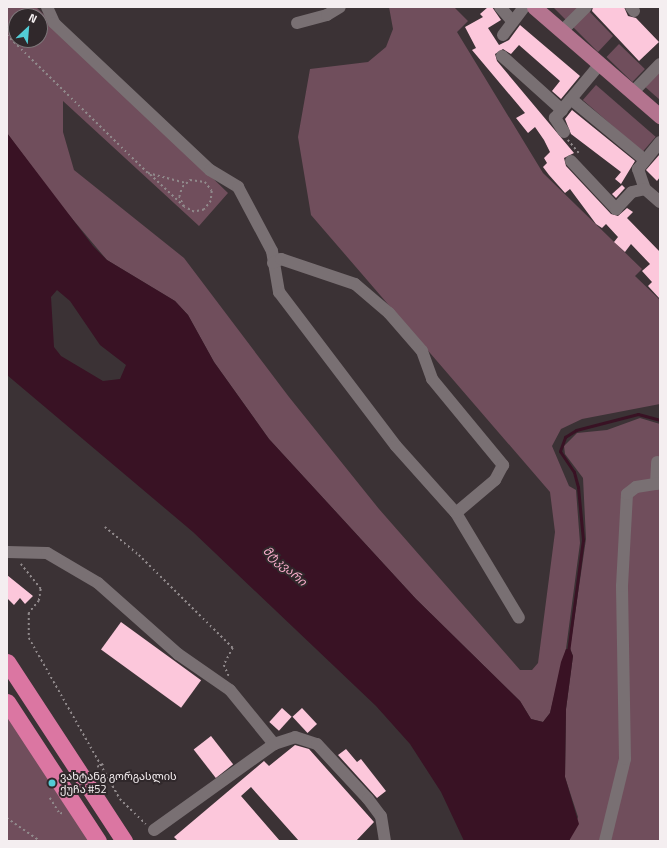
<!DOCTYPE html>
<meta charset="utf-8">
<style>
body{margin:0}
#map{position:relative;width:667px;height:848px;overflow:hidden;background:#3b3235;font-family:"Titillium Web","Noto Sans Georgian",sans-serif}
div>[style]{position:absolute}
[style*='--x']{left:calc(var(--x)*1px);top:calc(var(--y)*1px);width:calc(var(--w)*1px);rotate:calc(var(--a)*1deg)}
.green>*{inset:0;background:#704e5c;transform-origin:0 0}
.water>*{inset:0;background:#391224}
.stream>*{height:3px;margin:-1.5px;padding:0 1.5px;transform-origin:1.5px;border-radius:1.5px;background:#391224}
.building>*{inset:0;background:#fcc7db;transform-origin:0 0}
.path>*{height:1.5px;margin-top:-0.75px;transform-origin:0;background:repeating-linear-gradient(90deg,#90898b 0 2px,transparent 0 5px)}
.minor>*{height:12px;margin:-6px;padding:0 6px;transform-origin:6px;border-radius:6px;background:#797073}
.major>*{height:15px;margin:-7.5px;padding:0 7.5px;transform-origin:7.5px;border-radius:7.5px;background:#b4748f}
.highway>*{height:17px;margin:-8.5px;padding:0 8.5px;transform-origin:8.5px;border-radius:8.5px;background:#db76a2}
.dots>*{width:11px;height:11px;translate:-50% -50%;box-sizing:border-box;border:2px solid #30282b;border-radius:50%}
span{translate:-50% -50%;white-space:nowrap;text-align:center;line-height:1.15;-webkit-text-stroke:4px #30282b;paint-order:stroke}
.poi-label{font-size:11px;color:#f4eef0}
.left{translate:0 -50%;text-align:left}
.water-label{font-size:12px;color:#f6abc9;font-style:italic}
.frame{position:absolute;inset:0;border:8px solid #f4eef0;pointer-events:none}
.north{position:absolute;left:8px;top:8px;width:40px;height:40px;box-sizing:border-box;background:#30282b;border:1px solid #7e777a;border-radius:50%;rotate:26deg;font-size:11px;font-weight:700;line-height:16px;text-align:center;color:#f4eef0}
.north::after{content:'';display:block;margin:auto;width:14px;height:18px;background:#52ccd6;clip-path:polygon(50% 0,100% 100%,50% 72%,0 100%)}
</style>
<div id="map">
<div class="green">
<i style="clip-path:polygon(evenodd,7px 7px,36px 7px,228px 193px,199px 226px,63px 101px,63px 132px,74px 170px,184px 258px,289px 397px,379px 509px,520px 670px,532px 670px,538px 663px,555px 532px,550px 492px,311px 215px,298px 137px,310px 69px,368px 62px,386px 47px,393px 29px,389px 7px,454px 7px,468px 21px,457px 32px,543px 173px,642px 269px,635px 276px,660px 300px,660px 404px,582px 419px,561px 429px,552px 446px,569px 486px,576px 490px,580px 543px,566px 649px,550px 713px,543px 722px,531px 719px,520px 701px,416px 599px,269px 439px,214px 362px,188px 315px,175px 301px,107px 260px,58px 202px,7px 133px,7px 7px,16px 16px,40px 16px,40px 40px,16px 40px,16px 16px)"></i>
<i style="clip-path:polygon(553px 7px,585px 7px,613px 36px,598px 52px)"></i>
<i style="left:619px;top:44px;width:36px;height:18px;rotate:44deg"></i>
<i style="clip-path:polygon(660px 67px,660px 100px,643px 85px)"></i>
<i style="left:596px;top:85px;width:79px;height:20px;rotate:41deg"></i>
<i style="clip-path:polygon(640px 418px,660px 424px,660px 841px,569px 841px,578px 817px,565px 777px,566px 709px,573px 656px,570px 648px,586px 539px,583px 478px,565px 454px,564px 446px,577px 433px,607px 430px)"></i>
<i style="clip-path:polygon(7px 713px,90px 841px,7px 841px)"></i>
</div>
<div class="water">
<i style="clip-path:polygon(evenodd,7px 133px,93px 246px,107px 260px,175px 301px,188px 315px,214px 362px,269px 439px,416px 599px,520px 701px,531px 719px,543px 722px,550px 713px,561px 662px,566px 649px,570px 649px,573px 656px,566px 709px,565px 777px,579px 824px,569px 841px,464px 841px,441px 792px,410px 744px,376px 706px,193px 532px,7px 375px,7px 133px,57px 290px,70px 301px,100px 345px,126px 365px,120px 379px,103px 381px,61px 356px,54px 347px,51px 297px,57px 290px)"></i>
</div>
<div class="stream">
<i style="--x:568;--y:652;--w:113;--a:-82.4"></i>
<i style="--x:583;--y:540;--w:53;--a:-95.4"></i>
<i style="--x:578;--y:487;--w:16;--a:-105"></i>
<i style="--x:574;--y:472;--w:25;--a:-124"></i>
<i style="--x:560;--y:451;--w:15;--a:-70"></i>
<i style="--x:565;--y:437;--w:13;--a:-32"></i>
<i style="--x:576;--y:430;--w:64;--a:-14.5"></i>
<i style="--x:638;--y:414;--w:23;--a:15"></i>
</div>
<div class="building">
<i style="clip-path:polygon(488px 7px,492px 7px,501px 20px,488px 28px,499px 45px,509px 40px,520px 25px,580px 76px,561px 99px,552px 91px,560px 81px,519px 45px,511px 54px,503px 49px,495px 54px,497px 61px,574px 153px,564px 158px,566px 166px,611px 214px,618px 216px,627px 208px,633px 212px,627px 218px,660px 252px,660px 299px,648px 286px,652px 282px,642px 271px,650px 264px,631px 244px,625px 252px,614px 242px,618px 237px,606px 224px,602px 228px,596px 224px,570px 189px,565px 193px,549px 175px,543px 167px,547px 163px,544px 158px,550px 152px,544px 140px,535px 127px,528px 133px,516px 118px,525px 113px,472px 50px,476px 48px,465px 27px,483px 17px,480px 14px)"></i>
<i style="clip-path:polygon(593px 7px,624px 7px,628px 16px,636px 18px,659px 42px,639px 61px,592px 11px)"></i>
<i style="clip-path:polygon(572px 110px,635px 161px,621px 184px,615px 179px,621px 172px,571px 134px,565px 119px)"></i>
<i style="clip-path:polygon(660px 154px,660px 177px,657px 181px,646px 170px)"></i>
<i style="clip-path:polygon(622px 185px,625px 188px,616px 198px,612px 194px)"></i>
<i style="clip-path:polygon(7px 575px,33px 596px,25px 604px,20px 598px,14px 605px,7px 598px)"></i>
<i style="left:121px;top:622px;width:99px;height:34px;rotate:36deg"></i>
<i style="left:282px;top:708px;width:13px;height:19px;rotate:42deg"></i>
<i style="left:302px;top:708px;width:22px;height:13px;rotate:47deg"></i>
<i style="left:211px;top:736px;width:36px;height:22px;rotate:52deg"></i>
<i style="clip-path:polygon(295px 745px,309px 749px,374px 822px,356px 841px,299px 841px,251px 787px,241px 796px,280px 841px,178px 841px,174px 837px,264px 761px,269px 766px)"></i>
<i style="clip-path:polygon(346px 749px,357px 762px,361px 759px,386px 791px,377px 798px,338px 755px)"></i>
</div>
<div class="path">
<i style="--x:7;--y:35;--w:197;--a:44.4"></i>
<i style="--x:568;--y:140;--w:17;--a:50"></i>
<i style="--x:184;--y:207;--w:11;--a:-117"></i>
<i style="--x:179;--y:197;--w:10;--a:-73"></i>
<i style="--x:182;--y:187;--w:11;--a:-41"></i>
<i style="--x:190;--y:180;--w:15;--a:8"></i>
<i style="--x:205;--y:182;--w:11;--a:52"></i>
<i style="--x:212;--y:191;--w:10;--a:96"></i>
<i style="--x:211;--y:201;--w:11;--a:128"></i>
<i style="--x:204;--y:210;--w:10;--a:169"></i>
<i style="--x:194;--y:212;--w:11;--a:-153"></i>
<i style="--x:184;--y:207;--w:50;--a:-136.6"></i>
<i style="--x:148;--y:173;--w:38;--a:15"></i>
<i style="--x:105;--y:527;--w:44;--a:39.5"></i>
<i style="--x:139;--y:555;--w:132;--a:44.7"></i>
<i style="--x:233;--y:648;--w:19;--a:118"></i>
<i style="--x:224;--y:665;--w:12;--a:66"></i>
<i style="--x:21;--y:564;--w:32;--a:51"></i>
<i style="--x:41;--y:589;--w:12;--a:99"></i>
<i style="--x:39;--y:601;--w:16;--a:130"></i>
<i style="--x:29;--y:613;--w:25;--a:90"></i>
<i style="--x:29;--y:638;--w:185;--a:60.5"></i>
<i style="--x:120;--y:799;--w:36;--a:44"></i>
<i style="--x:97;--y:767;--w:7;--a:-27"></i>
<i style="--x:50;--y:798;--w:19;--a:58"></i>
<i style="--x:60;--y:814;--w:4;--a:-34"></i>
<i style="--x:7;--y:818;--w:40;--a:34.9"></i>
</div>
<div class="minor">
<i style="--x:47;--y:7;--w:17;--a:66"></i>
<i style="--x:54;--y:23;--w:214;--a:43.3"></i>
<i style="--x:210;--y:170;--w:33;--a:31"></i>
<i style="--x:238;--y:187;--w:72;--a:62"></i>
<i style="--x:272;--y:251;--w:42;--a:80.3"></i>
<i style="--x:279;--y:292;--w:193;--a:52.8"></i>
<i style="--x:396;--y:446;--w:90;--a:48.2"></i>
<i style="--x:456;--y:513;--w:122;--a:59"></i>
<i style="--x:500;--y:7;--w:18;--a:49"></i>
<i style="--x:631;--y:7;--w:5;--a:53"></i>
<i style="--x:297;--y:23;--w:31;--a:-15"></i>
<i style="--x:327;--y:15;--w:15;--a:-32"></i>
<i style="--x:562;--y:31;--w:34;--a:-45"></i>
<i style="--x:503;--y:35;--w:35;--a:-53"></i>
<i style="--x:502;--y:56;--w:81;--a:42"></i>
<i style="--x:633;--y:92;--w:39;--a:-46"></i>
<i style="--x:571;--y:99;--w:96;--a:39.5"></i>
<i style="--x:564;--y:132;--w:17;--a:-123"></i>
<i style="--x:555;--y:118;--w:70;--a:-50.2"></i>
<i style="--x:660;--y:142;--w:35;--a:129"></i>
<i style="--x:638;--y:169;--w:21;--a:71"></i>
<i style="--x:645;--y:189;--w:20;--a:41"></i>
<i style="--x:571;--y:161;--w:66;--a:46.8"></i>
<i style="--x:616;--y:209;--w:23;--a:-47"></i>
<i style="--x:632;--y:192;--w:13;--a:-13"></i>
<i style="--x:273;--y:263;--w:9;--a:-27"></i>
<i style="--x:281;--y:259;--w:78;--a:18.7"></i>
<i style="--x:355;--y:284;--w:45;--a:40.5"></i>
<i style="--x:389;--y:313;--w:50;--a:49"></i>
<i style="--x:422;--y:351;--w:30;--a:70"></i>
<i style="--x:432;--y:379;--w:112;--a:50.5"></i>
<i style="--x:503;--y:465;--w:17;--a:118"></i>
<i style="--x:495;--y:480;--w:51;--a:139.8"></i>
<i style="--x:656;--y:484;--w:22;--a:-87"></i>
<i style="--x:7;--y:552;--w:40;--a:1.4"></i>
<i style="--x:47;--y:553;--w:59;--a:30.5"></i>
<i style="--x:98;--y:583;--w:107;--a:41.6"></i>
<i style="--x:178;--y:654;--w:63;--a:34.7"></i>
<i style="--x:230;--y:690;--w:70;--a:50.8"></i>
<i style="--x:154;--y:830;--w:148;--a:-35.6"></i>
<i style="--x:274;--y:744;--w:22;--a:-18"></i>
<i style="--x:295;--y:737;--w:23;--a:18"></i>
<i style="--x:317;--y:744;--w:75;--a:47.2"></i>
<i style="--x:368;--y:799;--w:21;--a:53"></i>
<i style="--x:381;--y:816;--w:25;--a:81"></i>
<i style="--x:605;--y:841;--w:84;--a:-76.3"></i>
<i style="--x:625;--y:759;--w:173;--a:-91"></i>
<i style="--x:622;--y:586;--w:92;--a:-86.9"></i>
<i style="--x:627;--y:494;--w:11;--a:-38"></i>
<i style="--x:636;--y:487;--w:24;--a:-9"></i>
</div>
<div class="major">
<i style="--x:534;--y:7;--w:167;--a:40.9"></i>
</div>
<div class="highway">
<i style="--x:7;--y:662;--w:214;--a:56.8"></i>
<i style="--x:7;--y:702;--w:166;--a:56.8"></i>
</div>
<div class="dots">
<i style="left:52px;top:783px;background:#52ccd6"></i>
</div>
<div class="poi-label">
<span class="left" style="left:60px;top:783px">ვახტანგ გორგასლის<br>ქუჩა #52</span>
</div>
<div class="water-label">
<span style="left:285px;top:566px;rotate:41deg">მტკვარი</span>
</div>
<div class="frame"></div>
<div class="north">N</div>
</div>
